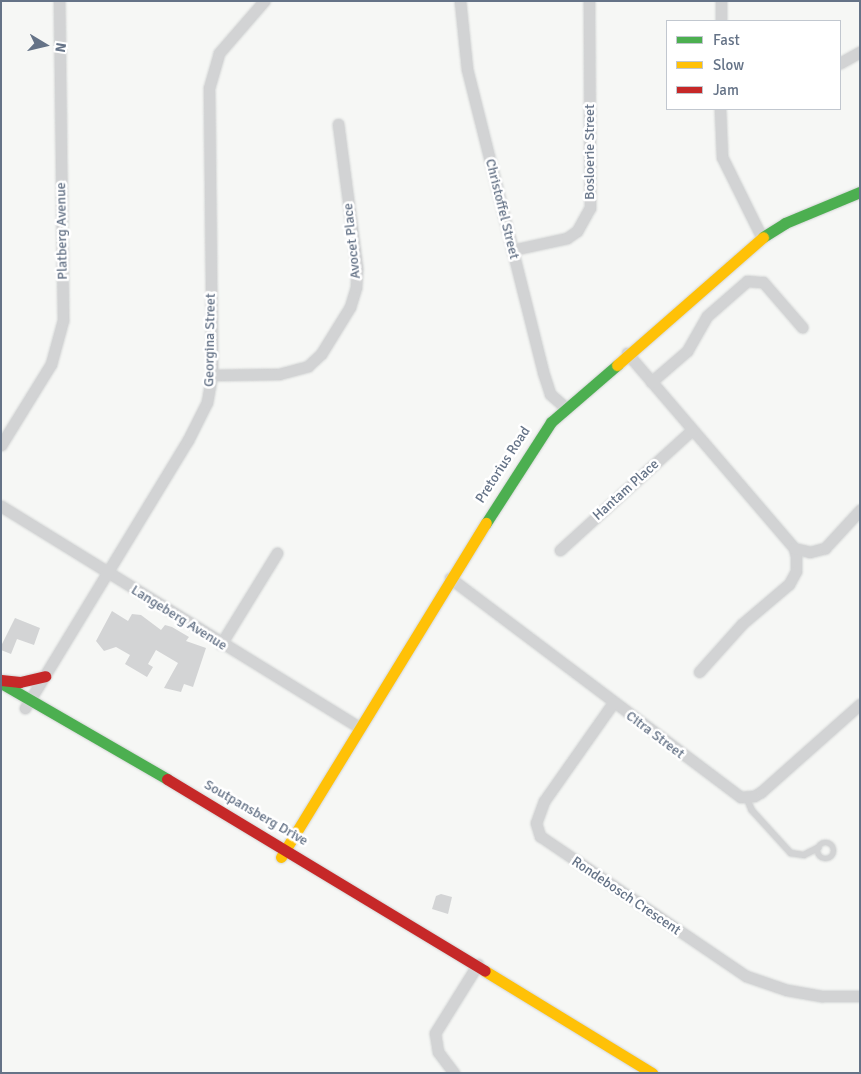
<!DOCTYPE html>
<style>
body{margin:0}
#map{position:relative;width:861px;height:1074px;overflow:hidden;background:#f6f7f5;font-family:Signika,sans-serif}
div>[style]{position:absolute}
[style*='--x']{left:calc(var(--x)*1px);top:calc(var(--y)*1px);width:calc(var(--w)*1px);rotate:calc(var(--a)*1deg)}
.building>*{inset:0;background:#d3d4d5}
.roads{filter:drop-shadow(0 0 1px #d3d5d5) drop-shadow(0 0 1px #d3d5d5)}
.lane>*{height:5.5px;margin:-2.75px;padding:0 2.75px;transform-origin:2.75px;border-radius:2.75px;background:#d2d3d4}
.lane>.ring{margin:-2.75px;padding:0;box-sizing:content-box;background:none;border:5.5px solid #d2d3d4;border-radius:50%}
.street>*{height:11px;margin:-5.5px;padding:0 5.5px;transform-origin:5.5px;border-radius:5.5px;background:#d2d3d4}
.fast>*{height:11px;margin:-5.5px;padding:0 5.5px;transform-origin:5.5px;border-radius:5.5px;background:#4caf50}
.slow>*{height:11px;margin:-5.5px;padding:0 5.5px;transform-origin:5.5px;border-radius:5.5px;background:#ffc107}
.jam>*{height:11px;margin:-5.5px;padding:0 5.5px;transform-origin:5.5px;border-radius:5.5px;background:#c62828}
span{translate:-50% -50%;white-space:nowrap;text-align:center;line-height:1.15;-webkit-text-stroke:5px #fff;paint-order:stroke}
.street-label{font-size:14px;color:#657387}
.frame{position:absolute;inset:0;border:2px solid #657387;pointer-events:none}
.legend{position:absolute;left:666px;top:20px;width:175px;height:90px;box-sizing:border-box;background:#fff;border:1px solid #c1c7cf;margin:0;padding:6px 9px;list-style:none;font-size:15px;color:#657387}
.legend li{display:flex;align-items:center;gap:10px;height:25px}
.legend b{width:25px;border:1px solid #c1c7cf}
.north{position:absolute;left:20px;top:20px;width:50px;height:50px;-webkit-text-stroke:4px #fff;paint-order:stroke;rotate:99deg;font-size:14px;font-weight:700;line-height:20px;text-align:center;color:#657387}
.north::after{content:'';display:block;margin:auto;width:18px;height:22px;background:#657387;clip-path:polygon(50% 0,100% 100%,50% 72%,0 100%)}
</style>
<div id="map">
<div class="building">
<i style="clip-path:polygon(112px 611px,128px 621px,132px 614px,141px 615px,161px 630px,165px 625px,172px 627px,189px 637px,186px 641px,206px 648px,193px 687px,184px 684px,181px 692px,164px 688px,178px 663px,156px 650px,148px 664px,153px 667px,147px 677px,125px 664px,130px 655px,116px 647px,104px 651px,96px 641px)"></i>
<i style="clip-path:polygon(15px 618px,40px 628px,34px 645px,17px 639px,11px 654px,1px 650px,1px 646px)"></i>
<i style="clip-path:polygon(441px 894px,452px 897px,448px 914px,432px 909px,436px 896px)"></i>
</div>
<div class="roads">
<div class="lane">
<i style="--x:747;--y:798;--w:13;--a:67"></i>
<i style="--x:752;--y:810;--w:58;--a:47.8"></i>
<i style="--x:791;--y:853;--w:13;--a:9"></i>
<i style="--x:804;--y:855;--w:16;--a:-27"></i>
<i class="ring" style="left:818px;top:843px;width:10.5px;height:10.5px"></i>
</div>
<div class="street">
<i style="--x:460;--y:1;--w:68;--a:84.1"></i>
<i style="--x:467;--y:69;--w:312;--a:75.9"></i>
<i style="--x:543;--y:372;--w:23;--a:72"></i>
<i style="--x:550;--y:394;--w:21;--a:41"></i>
<i style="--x:721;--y:21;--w:20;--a:-90"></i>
<i style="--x:840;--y:63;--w:23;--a:-29"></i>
<i style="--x:720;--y:109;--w:48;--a:87.6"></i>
<i style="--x:722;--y:157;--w:90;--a:63.7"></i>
<i style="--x:512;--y:250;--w:56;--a:-12.3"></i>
<i style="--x:567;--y:238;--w:12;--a:-35"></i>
<i style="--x:577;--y:231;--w:26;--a:-61"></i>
<i style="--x:590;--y:208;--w:207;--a:-90.3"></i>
<i style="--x:627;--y:353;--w:257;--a:49.4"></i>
<i style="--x:794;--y:548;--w:8;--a:76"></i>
<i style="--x:796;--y:556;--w:15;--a:90"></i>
<i style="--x:796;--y:571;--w:15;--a:118"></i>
<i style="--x:789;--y:584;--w:62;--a:139.6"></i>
<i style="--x:742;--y:624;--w:64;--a:131.9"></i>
<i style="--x:212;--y:375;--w:67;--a:-0.9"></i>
<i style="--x:279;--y:374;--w:30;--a:-15"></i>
<i style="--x:308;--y:366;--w:18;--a:-43"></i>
<i style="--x:321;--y:354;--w:55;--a:-58.3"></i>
<i style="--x:350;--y:307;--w:21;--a:-73"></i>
<i style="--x:356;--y:287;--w:19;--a:-87"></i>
<i style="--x:357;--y:268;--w:145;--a:-97.5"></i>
<i style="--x:651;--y:382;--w:48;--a:-40.7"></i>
<i style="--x:687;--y:351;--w:40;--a:-60.3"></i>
<i style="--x:707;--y:316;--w:53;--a:-41.2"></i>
<i style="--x:747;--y:281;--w:16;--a:4"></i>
<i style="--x:763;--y:282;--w:60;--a:49.1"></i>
<i style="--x:1;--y:445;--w:95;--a:-58.3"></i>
<i style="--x:51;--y:364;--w:46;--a:-74.7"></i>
<i style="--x:63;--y:320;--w:319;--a:-90.7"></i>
<i style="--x:1;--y:506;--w:421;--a:31.7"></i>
<i style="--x:794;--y:548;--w:16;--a:14"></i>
<i style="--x:810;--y:552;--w:16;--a:-15"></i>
<i style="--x:825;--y:548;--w:52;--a:-47.4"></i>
<i style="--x:560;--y:550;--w:178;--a:-42.3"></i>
<i style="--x:450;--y:578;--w:364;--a:37"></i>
<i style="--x:741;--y:797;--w:13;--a:-4"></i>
<i style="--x:754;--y:796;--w:8;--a:-30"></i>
<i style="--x:761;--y:792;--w:132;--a:-41.6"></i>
<i style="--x:221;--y:644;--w:107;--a:-58.4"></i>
<i style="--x:613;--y:703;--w:120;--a:125.1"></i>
<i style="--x:544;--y:801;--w:23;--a:110"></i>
<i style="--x:536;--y:823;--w:14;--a:73"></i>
<i style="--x:540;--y:836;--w:249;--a:34.2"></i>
<i style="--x:746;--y:976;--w:43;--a:18.9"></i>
<i style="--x:787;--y:990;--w:36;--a:10"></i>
<i style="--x:822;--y:996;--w:38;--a:0"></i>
<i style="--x:25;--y:708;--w:314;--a:-58.7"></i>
<i style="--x:188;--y:440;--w:42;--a:-63.4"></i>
<i style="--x:207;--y:402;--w:27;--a:-80"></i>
<i style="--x:212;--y:375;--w:287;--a:-90.6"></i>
<i style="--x:209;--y:88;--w:36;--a:-74"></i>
<i style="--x:219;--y:53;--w:69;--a:-49.1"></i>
<i style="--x:454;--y:1073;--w:26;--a:-127"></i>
<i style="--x:438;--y:1052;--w:19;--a:-99"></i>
<i style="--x:435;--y:1033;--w:81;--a:-58.1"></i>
</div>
<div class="fast">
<i style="--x:763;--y:237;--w:26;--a:-32"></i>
<i style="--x:785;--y:223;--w:81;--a:-22.5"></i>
<i style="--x:486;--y:523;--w:120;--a:-57.2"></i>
<i style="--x:551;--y:422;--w:87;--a:-40.8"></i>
<i style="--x:1;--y:683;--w:192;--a:30"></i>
</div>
<div class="slow">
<i style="--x:617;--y:365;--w:194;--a:-41.2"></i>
<i style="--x:281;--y:857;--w:392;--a:-58.5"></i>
<i style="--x:485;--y:971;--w:196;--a:31.4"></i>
</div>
<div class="jam">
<i style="--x:1;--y:680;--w:19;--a:6"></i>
<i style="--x:20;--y:682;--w:26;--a:-13"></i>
<i style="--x:167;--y:779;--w:371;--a:31.1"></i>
</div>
</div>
<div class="street-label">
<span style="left:590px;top:152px;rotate:-90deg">Bosloerie Street</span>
<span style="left:502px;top:209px;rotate:76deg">Christoffel Street</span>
<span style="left:62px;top:231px;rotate:-91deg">Platberg Avenue</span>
<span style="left:352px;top:241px;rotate:-96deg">Avocet Place</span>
<span style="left:210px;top:340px;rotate:-89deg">Georgina Street</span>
<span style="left:503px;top:465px;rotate:-57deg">Pretorius Road</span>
<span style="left:626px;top:490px;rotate:-42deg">Hantam Place</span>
<span style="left:179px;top:618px;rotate:32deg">Langeberg Avenue</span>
<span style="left:655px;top:735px;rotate:37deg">Citra Street</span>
<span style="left:256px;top:813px;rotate:30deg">Soutpansberg Drive</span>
<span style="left:626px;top:896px;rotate:34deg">Rondebosch Crescent</span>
</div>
<div class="frame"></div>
<ul class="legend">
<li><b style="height:6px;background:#4caf50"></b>Fast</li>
<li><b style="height:6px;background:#ffc107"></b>Slow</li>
<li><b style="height:6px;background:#c62828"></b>Jam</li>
</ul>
<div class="north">N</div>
</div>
